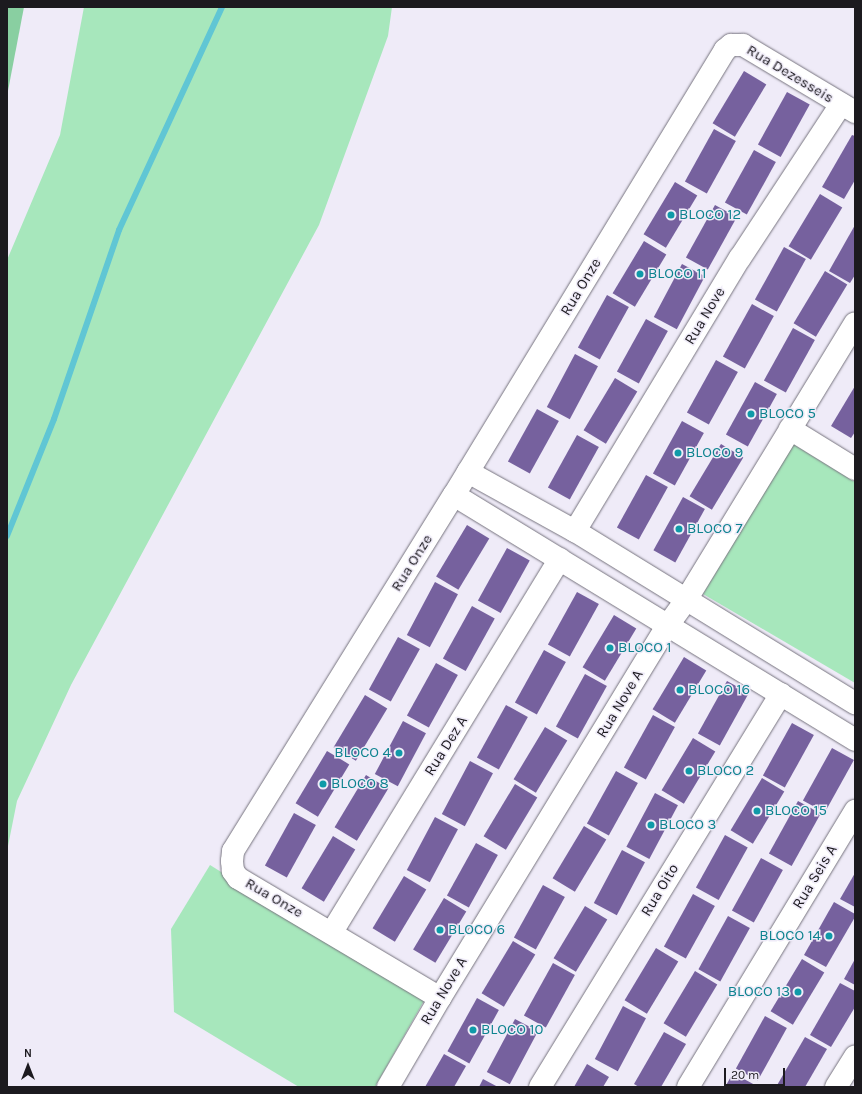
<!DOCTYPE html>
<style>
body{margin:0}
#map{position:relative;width:862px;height:1094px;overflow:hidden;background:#efebf8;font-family:Karla,sans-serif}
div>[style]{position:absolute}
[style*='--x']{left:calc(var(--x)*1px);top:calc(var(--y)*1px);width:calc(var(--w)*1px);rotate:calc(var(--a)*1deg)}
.green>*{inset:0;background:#a7e7bc}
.forest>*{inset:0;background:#89cfa1}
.stream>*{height:6px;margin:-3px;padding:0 3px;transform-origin:3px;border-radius:3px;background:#60c6d4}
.building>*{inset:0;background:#76619e;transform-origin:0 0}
.roads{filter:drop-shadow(0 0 1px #76737e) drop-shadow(0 0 1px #76737e)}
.minor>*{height:22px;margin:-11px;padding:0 11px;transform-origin:11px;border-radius:11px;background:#fff}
.dots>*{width:11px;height:11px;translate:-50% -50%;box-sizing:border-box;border:2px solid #efebf8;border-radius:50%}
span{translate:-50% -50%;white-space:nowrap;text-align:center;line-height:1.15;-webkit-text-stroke:3px #efebf8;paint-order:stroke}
.street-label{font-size:15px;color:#1c1a1f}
.culture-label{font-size:15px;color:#0d838f}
.left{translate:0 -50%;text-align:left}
.right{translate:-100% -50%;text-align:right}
.frame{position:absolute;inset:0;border:8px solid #1c1a1f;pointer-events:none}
.north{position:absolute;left:8px;top:1046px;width:40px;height:40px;-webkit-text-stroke:3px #efebf8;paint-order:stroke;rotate:0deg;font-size:11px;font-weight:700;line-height:16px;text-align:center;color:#1c1a1f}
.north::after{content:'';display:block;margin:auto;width:14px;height:18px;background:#1c1a1f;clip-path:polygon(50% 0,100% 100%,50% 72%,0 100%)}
.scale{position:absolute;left:724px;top:1068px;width:61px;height:18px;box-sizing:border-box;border:2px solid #1c1a1f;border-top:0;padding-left:5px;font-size:12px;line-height:14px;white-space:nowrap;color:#1c1a1f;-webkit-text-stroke:3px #efebf8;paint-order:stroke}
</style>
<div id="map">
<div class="green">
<i style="clip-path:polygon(84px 7px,392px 7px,388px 36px,319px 225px,71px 685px,17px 801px,7px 851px,7px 260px,60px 135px)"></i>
<i style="clip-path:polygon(793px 444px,855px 482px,855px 683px,703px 594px)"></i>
<i style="clip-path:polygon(210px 865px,425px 999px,375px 1087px,299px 1087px,174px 1012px,171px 929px)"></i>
</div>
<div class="forest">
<i style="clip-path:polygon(7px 7px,24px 7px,7px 96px)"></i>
</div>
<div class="stream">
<i style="--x:7;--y:536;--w:126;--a:-68.1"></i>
<i style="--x:54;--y:419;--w:200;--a:-71"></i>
<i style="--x:119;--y:230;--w:246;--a:-65.2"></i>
</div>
<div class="building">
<i style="left:744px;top:71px;width:26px;height:61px;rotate:31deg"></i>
<i style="left:787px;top:92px;width:26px;height:60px;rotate:29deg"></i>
<i style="left:714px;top:129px;width:25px;height:60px;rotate:29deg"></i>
<i style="clip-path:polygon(852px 135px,855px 136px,855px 180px,844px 199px,822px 187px)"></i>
<i style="left:754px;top:150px;width:25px;height:60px;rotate:29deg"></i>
<i style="left:675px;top:182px;width:26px;height:61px;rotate:31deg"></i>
<i style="left:820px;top:194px;width:26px;height:61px;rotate:31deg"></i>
<i style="left:715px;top:205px;width:25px;height:60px;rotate:29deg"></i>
<i style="clip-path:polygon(855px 225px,855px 275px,850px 283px,829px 271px)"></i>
<i style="left:644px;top:241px;width:26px;height:61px;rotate:31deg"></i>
<i style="left:784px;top:247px;width:25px;height:60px;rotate:29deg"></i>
<i style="left:682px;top:264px;width:26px;height:60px;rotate:28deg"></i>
<i style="left:825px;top:271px;width:26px;height:61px;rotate:31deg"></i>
<i style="left:607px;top:295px;width:25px;height:60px;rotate:29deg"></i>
<i style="left:752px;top:304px;width:25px;height:60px;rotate:29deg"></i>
<i style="left:646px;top:319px;width:25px;height:60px;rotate:29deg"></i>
<i style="left:793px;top:328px;width:25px;height:60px;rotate:29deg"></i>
<i style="left:575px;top:354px;width:26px;height:60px;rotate:28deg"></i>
<i style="left:716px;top:360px;width:25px;height:60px;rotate:29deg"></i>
<i style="left:615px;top:378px;width:26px;height:61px;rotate:31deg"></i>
<i style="left:755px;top:382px;width:25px;height:60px;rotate:29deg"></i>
<i style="clip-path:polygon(855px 386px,855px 432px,851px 438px,831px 426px)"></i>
<i style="left:537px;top:409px;width:25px;height:60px;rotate:29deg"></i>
<i style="left:682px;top:421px;width:25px;height:60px;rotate:29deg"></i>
<i style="left:577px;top:435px;width:25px;height:60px;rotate:29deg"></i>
<i style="left:721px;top:444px;width:26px;height:61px;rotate:31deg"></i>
<i style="left:646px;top:475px;width:25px;height:60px;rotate:29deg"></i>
<i style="left:683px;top:497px;width:25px;height:61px;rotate:29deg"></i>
<i style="left:467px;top:525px;width:26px;height:60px;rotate:31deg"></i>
<i style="left:507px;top:548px;width:26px;height:60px;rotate:29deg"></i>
<i style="left:435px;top:582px;width:26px;height:60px;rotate:28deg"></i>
<i style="left:577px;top:592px;width:25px;height:60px;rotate:29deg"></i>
<i style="left:472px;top:606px;width:26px;height:60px;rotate:29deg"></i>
<i style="left:614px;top:615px;width:26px;height:61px;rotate:31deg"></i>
<i style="left:398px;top:637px;width:25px;height:60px;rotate:29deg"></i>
<i style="left:544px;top:650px;width:25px;height:60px;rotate:29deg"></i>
<i style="left:684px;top:657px;width:26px;height:61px;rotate:31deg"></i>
<i style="left:436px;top:663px;width:25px;height:60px;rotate:29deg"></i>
<i style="left:585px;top:674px;width:25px;height:60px;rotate:29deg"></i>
<i style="left:727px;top:681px;width:25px;height:60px;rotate:29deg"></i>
<i style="left:365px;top:695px;width:26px;height:61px;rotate:31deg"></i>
<i style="left:506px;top:705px;width:25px;height:60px;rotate:29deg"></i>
<i style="left:653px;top:715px;width:25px;height:60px;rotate:29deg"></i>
<i style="left:403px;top:721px;width:26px;height:60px;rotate:28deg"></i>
<i style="left:792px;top:723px;width:25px;height:60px;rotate:29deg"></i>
<i style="left:545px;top:727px;width:26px;height:61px;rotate:31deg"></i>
<i style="left:693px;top:738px;width:26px;height:61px;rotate:31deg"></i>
<i style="left:832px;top:748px;width:25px;height:60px;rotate:29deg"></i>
<i style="left:327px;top:751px;width:26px;height:61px;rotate:31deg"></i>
<i style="left:470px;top:761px;width:26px;height:60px;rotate:28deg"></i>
<i style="left:616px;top:771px;width:25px;height:60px;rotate:29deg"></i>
<i style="left:366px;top:775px;width:26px;height:61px;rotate:31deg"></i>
<i style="left:762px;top:778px;width:26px;height:61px;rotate:31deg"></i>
<i style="left:515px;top:784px;width:26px;height:61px;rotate:31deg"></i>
<i style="left:655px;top:793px;width:26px;height:61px;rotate:28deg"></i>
<i style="left:798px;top:801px;width:26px;height:60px;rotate:29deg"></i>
<i style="left:294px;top:813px;width:25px;height:60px;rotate:29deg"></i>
<i style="left:435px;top:817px;width:26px;height:60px;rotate:28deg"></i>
<i style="left:584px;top:826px;width:26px;height:61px;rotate:31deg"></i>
<i style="left:725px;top:835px;width:26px;height:60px;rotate:29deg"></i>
<i style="left:333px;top:836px;width:26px;height:61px;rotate:31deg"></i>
<i style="left:476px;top:843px;width:25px;height:60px;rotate:29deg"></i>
<i style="left:622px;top:850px;width:26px;height:60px;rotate:28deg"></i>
<i style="left:761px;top:858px;width:25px;height:60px;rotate:29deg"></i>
<i style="clip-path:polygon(855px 873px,855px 907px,840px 899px)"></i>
<i style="left:404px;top:876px;width:26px;height:61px;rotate:31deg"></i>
<i style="left:543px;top:885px;width:25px;height:60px;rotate:29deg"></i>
<i style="left:693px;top:894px;width:25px;height:60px;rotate:29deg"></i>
<i style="left:444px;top:898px;width:26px;height:60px;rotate:31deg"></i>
<i style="clip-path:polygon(834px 902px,855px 914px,855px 917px,826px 967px,804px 955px)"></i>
<i style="left:585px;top:906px;width:26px;height:61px;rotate:31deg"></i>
<i style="left:728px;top:916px;width:25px;height:61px;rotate:29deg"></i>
<i style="left:513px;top:941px;width:26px;height:61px;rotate:31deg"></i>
<i style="left:656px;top:948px;width:26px;height:61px;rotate:31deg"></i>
<i style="left:802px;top:959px;width:26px;height:61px;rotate:31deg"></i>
<i style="clip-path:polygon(855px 959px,855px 985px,844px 979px)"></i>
<i style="left:553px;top:963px;width:25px;height:60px;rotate:29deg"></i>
<i style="left:695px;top:971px;width:26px;height:61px;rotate:31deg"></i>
<i style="clip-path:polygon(840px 983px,855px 991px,855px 1007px,831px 1047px,810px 1035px)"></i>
<i style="left:477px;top:998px;width:25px;height:61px;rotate:29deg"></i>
<i style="left:623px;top:1006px;width:26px;height:60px;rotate:28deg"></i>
<i style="left:765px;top:1016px;width:25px;height:60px;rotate:29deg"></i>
<i style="left:515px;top:1019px;width:26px;height:60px;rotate:28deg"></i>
<i style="clip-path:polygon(664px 1032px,686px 1044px,661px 1087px,639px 1087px,634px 1084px)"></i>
<i style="clip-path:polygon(805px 1037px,827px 1049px,805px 1087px,776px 1087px)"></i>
<i style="clip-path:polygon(444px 1054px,466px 1066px,454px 1087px,425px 1087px)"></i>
<i style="clip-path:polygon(587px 1064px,609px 1077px,603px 1087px,574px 1087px)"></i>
<i style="clip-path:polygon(733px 1073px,755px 1085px,754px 1087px,725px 1087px)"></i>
<i style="clip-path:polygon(483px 1079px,498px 1087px,479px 1087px)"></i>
</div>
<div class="roads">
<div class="minor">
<i style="--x:790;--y:429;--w:76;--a:31.6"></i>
<i style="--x:468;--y:472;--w:122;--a:28.9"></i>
<i style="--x:575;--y:531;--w:329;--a:31.6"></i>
<i style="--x:454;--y:495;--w:470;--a:31.4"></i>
<i style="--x:575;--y:531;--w:319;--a:-58.9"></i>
<i style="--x:740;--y:258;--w:184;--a:-56.7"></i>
<i style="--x:332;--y:932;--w:437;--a:-58.6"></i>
<i style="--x:440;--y:998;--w:235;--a:-149.3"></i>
<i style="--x:238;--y:878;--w:9;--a:-126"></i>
<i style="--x:233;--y:871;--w:10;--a:-96"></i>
<i style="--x:232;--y:861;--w:10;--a:-84"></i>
<i style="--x:233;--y:851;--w:419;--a:-58.2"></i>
<i style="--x:454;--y:495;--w:521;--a:-58.66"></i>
<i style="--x:725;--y:50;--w:8;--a:-40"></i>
<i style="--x:731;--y:45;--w:12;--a:0"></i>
<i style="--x:743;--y:45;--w:131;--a:30.9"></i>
<i style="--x:388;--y:1087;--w:103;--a:-59.7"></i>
<i style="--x:440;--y:998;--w:437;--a:-58.6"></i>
<i style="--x:668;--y:625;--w:31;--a:-54"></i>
<i style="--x:686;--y:600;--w:324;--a:-58.6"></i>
<i style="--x:540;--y:1087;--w:461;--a:-58.5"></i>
<i style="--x:688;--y:1087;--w:323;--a:-58.8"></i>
<i style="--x:836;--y:1087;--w:36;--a:-58"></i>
</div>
</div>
<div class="dots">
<i style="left:671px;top:215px;background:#0f9aa8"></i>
<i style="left:640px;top:274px;background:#0f9aa8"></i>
<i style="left:751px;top:414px;background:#0f9aa8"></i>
<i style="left:678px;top:453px;background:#0f9aa8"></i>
<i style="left:679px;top:529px;background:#0f9aa8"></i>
<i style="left:610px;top:648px;background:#0f9aa8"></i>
<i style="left:680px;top:690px;background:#0f9aa8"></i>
<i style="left:399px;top:753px;background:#0f9aa8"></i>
<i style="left:689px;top:771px;background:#0f9aa8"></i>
<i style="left:323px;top:784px;background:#0f9aa8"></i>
<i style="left:757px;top:811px;background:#0f9aa8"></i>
<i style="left:651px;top:825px;background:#0f9aa8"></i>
<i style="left:440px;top:930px;background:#0f9aa8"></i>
<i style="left:829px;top:936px;background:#0f9aa8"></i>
<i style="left:798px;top:992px;background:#0f9aa8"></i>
<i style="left:473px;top:1030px;background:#0f9aa8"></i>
</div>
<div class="street-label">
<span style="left:790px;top:74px;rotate:31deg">Rua Dezesseis</span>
<span style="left:581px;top:287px;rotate:-59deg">Rua Onze</span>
<span style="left:705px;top:316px;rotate:-59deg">Rua Nove</span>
<span style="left:412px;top:563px;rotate:-58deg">Rua Onze</span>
<span style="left:620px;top:704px;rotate:-59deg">Rua Nove A</span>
<span style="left:446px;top:746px;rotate:-58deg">Rua Dez A</span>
<span style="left:815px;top:877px;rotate:-59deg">Rua Seis A</span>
<span style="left:660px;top:890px;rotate:-59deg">Rua Oito</span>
<span style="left:274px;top:898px;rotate:30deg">Rua Onze</span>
<span style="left:444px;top:991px;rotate:-59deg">Rua Nove A</span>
</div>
<div class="culture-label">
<span class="left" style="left:679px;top:215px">BLOCO 12</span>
<span class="left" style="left:648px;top:274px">BLOCO 11</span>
<span class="left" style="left:759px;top:414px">BLOCO 5</span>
<span class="left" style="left:686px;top:453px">BLOCO 9</span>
<span class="left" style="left:687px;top:529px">BLOCO 7</span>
<span class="left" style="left:618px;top:648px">BLOCO 1</span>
<span class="left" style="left:688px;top:690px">BLOCO 16</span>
<span class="right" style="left:391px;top:753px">BLOCO 4</span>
<span class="left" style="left:697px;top:771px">BLOCO 2</span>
<span class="left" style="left:331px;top:784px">BLOCO 8</span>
<span class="left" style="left:765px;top:811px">BLOCO 15</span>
<span class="left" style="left:659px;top:825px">BLOCO 3</span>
<span class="left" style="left:448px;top:930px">BLOCO 6</span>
<span class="right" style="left:821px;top:936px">BLOCO 14</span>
<span class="right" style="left:790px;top:992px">BLOCO 13</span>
<span class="left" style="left:481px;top:1030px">BLOCO 10</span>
</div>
<div class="frame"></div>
<div class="north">N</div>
<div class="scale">20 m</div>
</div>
